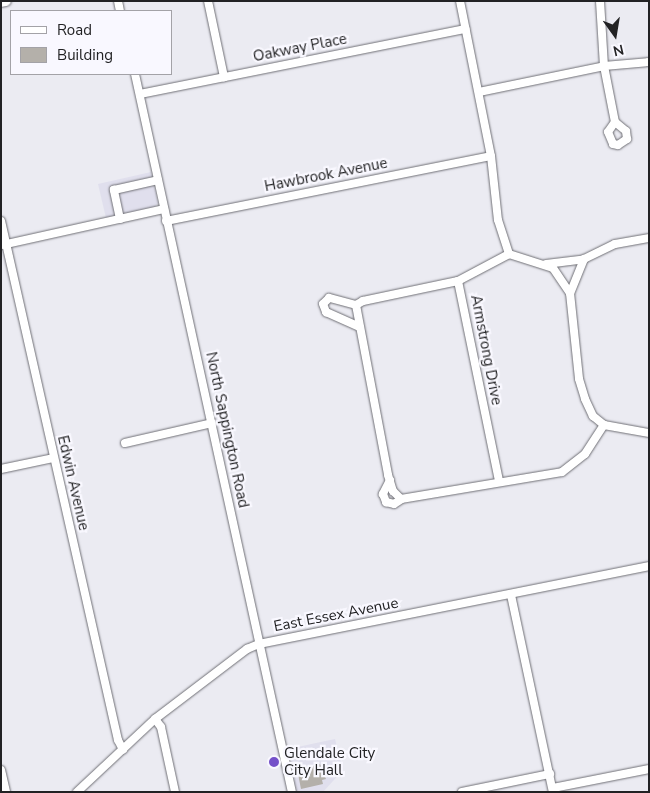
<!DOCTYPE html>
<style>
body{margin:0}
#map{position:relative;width:650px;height:793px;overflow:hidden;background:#ebebf2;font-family:"Nunito Sans",sans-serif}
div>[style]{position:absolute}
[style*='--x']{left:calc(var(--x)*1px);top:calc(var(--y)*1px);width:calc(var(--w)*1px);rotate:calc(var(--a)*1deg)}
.built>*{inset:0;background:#e0dfed}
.building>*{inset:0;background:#b4b0aa}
.roads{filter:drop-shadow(0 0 1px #6f6f75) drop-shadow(0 0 1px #6f6f75)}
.minor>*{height:8px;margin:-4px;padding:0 4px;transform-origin:4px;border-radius:4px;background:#fff}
.major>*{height:10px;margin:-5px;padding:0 5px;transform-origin:5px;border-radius:5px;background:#fff}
.dots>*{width:14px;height:14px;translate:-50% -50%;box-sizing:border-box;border:2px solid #f9f8ff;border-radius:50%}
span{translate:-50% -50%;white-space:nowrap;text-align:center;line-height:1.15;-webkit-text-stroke:4.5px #f9f8ff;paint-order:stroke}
.street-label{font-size:15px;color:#222224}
.poi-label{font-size:15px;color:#222224}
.left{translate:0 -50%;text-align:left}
.frame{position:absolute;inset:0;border:2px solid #222224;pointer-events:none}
.legend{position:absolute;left:10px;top:10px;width:162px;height:65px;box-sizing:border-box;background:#f9f8ff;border:1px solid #a3a2a7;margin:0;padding:6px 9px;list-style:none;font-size:15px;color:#222224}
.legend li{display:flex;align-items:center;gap:10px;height:25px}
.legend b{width:25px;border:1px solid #a3a2a7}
.north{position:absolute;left:590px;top:10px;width:50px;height:50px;-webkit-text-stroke:4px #f9f8ff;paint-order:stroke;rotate:167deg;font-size:14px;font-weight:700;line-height:20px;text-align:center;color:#222224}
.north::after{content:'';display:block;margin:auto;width:18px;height:22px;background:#222224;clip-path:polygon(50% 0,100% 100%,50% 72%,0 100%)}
</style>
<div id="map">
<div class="built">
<i style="clip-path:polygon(151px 172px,158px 203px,155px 207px,106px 218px,98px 184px)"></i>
<i style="clip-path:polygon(335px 739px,343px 770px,323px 792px,297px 792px,288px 749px)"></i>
</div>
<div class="building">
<i style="clip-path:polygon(320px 764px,326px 779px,322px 780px,323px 784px,301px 789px,297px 769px)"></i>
</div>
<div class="roads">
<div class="minor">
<i style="--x:118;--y:1;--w:10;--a:79"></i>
<i style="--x:208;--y:1;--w:78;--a:78.1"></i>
<i style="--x:460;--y:1;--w:158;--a:78.7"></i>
<i style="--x:491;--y:156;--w:64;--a:83.8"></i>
<i style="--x:498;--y:220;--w:36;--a:72"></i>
<i style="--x:600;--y:1;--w:65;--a:86.5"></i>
<i style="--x:604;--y:66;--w:57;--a:78.9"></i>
<i style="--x:615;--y:122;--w:12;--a:125"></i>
<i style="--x:608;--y:132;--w:13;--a:67"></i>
<i style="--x:613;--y:144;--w:5;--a:11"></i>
<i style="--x:618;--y:145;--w:11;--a:-34"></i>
<i style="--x:627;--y:139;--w:8;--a:-97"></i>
<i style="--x:626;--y:131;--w:14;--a:-141"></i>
<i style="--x:135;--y:74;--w:735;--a:77.67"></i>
<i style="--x:479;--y:92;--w:128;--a:-11.7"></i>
<i style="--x:604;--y:66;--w:45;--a:-5.1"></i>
<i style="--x:140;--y:94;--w:332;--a:-11.3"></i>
<i style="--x:120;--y:219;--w:30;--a:-102"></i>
<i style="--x:114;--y:190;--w:45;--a:-12.8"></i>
<i style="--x:1;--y:221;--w:532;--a:77.3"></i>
<i style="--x:118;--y:740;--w:11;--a:63"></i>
<i style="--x:166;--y:221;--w:331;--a:-11.3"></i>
<i style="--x:2;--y:245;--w:166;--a:-12.5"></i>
<i style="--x:509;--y:254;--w:46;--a:17.7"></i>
<i style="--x:553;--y:268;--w:30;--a:56"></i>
<i style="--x:584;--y:259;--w:37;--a:112"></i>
<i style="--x:570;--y:293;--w:86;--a:84"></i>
<i style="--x:579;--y:379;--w:21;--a:73"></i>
<i style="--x:585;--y:399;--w:19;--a:65"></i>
<i style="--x:593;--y:416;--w:14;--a:39"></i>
<i style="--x:604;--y:425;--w:46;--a:10.1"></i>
<i style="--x:546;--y:264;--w:38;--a:-7"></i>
<i style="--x:584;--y:259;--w:34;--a:-26"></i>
<i style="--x:615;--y:244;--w:35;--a:-10"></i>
<i style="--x:458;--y:281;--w:204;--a:78.4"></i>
<i style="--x:356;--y:305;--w:173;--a:79.3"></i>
<i style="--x:388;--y:475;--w:17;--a:73"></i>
<i style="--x:393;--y:491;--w:11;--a:45"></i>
<i style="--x:401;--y:499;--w:163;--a:-9.5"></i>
<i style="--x:562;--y:472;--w:29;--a:-38"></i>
<i style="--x:585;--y:454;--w:35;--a:-57"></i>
<i style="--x:356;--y:305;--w:8;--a:-30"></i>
<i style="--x:363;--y:301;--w:97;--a:-11.9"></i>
<i style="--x:458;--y:281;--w:58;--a:-27.9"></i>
<i style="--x:356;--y:305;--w:28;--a:-165"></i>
<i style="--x:329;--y:298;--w:8;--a:135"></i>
<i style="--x:323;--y:304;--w:9;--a:69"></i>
<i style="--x:326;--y:312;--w:35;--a:24"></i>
<i style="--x:125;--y:443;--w:89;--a:-12.9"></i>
<i style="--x:1;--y:469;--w:53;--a:-11.9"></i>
<i style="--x:390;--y:480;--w:16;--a:117"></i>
<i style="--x:383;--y:494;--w:9;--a:69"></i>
<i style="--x:386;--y:502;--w:8;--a:14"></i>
<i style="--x:394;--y:504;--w:9;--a:-32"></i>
<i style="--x:511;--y:595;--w:201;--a:78"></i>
<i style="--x:155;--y:719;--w:10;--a:53"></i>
<i style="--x:161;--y:727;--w:66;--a:77.8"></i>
<i style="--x:1;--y:770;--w:23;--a:77"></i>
<i style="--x:553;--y:788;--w:98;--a:-11.2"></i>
<i style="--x:77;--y:792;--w:107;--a:-43.1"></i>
<i style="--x:155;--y:719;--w:116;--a:-37.3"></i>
<i style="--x:247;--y:649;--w:13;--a:-23"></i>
<i style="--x:259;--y:644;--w:398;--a:-11.3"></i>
<i style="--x:462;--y:792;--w:90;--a:-11.6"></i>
</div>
<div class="major">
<i style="--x:1;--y:2;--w:5;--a:-11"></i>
</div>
</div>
<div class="dots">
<i style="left:274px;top:762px;background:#7450c9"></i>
</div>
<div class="street-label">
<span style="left:300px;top:48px;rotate:-11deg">Oakway Place</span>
<span style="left:326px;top:175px;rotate:-11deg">Hawbrook Avenue</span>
<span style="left:486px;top:350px;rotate:79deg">Armstrong Drive</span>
<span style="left:227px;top:430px;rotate:78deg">North Sappington Road</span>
<span style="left:73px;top:483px;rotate:77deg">Edwin Avenue</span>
<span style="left:336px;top:615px;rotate:-11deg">East Essex Avenue</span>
</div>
<div class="poi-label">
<span class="left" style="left:284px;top:762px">Glendale City<br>City Hall</span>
</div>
<div class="frame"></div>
<ul class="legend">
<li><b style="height:6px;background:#fff"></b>Road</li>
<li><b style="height:14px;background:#b4b0aa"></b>Building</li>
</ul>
<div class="north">N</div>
</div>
